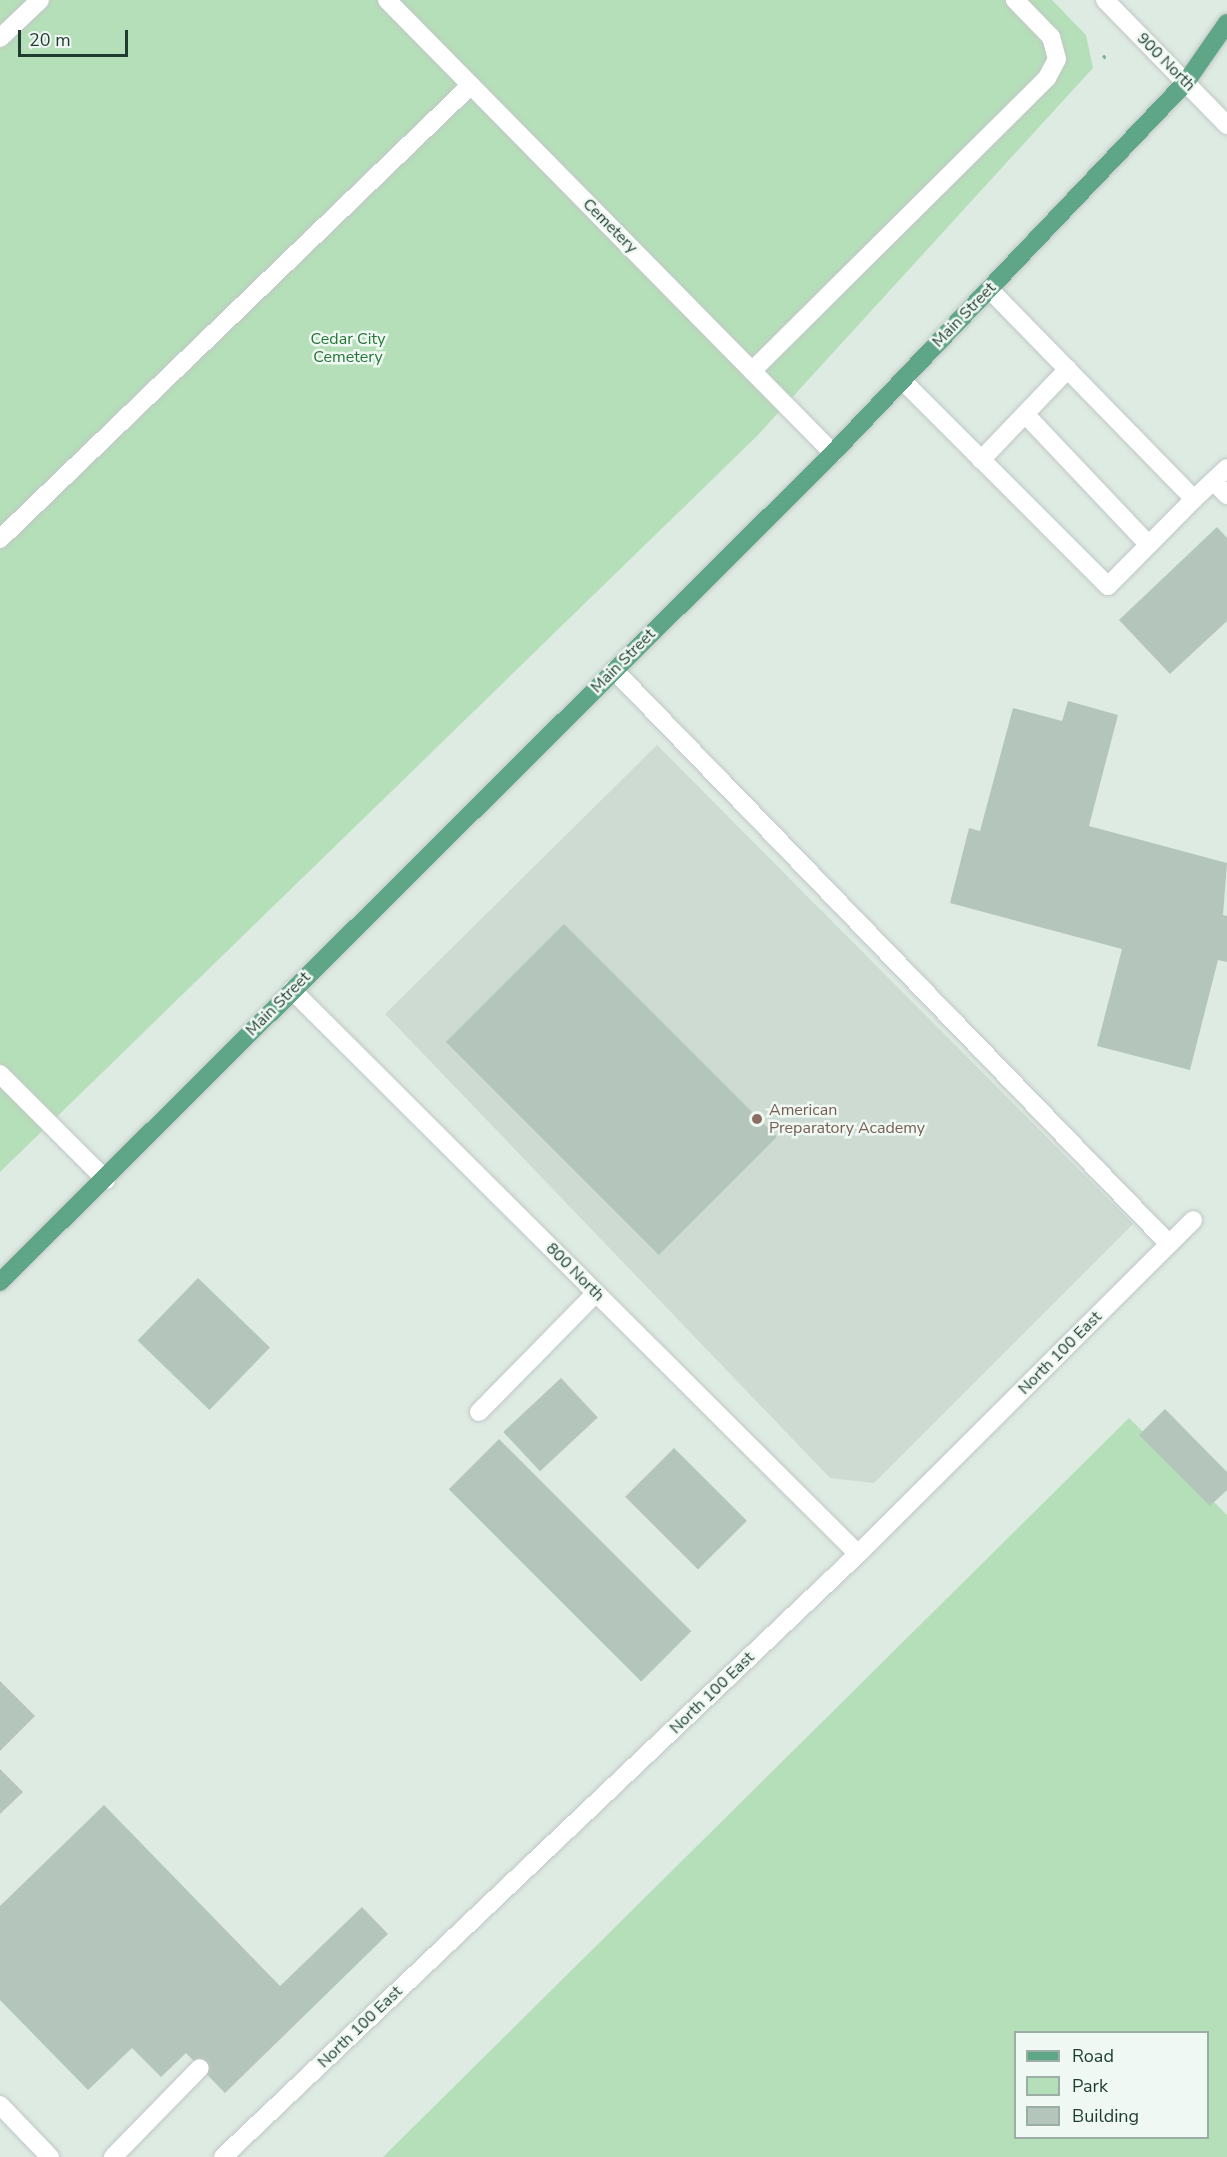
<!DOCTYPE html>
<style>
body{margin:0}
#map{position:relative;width:1227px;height:2157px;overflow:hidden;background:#deebe3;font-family:"Nunito Sans",sans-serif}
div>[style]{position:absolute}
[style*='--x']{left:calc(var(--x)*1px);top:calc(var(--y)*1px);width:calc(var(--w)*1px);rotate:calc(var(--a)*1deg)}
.built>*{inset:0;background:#cddbd2}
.green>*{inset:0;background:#b5dfb9}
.building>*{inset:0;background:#b4c6bc;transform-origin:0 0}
.path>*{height:4px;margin-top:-2px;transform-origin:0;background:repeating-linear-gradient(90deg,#7cb297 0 3px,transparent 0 7.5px)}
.roads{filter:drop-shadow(0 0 2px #c0c8c5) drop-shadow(0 0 2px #c0c8c5)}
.lane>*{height:18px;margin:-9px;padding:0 9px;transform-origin:9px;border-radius:9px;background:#fff}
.street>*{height:18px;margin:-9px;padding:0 9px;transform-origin:9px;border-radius:9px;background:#fff}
.primary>*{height:18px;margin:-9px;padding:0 9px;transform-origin:9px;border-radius:9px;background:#5fa587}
.dots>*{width:16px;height:16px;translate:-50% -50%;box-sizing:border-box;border:3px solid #eff8f2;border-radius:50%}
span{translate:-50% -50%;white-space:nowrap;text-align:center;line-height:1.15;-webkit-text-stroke:5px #eff8f2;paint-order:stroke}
.street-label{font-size:16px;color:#1e3c2f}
.park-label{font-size:16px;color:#257637}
.education-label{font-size:16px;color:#785e54}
.left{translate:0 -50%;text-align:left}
.legend{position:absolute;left:1014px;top:2031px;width:195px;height:108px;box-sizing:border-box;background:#eff8f2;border:2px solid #9bada4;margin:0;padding:8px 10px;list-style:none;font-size:18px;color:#1e3c2f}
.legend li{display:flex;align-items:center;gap:12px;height:30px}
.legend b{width:30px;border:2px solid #9bada4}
.scale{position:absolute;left:18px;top:30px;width:110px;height:27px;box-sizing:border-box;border:3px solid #1e3c2f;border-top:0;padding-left:8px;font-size:18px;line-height:21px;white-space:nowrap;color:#1e3c2f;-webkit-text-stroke:4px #eff8f2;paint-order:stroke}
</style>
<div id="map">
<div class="built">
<i style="clip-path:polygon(657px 745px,1133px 1224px,874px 1483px,830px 1478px,385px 1014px)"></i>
</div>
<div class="green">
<i style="clip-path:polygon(0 0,1052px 0,1086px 35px,1093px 68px,756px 437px,0 1172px)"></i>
<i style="clip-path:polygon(evenodd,1129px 1418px,1227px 1515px,1227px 2157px,383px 2157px,1129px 1418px,1016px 2032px,1208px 2032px,1208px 2138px,1016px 2138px,1016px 2032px)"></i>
</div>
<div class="building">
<i style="clip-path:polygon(1217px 527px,1227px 538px,1227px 621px,1170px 674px,1119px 620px)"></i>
<i style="clip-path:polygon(1068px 701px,1118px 715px,1089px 826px,1227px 863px,1223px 915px,1227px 916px,1227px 962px,1218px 960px,1190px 1070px,1097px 1046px,1122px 949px,950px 903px,969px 828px,980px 831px,1013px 708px,1062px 721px)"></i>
<i style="left:564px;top:924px;width:301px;height:167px;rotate:45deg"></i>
<i style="left:198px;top:1278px;width:100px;height:87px;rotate:44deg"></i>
<i style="left:561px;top:1378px;width:54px;height:79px;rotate:47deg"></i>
<i style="clip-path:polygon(1165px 1409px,1227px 1472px,1227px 1490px,1210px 1506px,1139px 1435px)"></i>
<i style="left:499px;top:1439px;width:272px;height:71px;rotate:45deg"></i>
<i style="left:674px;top:1448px;width:103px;height:69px;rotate:45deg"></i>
<i style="clip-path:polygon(0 1681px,35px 1716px,0 1751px)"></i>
<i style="clip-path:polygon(0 1769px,23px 1792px,0 1814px)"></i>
<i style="clip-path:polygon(104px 1805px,280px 1986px,362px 1907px,388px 1934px,225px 2093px,186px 2053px,161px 2077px,132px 2048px,88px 2090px,0 2000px,0 1906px)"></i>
</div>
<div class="path">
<i style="--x:1103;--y:58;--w:5;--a:-37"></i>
</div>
<div class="roads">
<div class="lane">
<i style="--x:387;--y:0;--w:636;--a:45.45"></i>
<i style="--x:0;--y:38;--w:55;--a:-43.5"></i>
<i style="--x:752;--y:371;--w:416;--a:-44.8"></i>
<i style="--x:1047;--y:78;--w:21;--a:-62"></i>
<i style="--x:1057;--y:59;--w:23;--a:-105"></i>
<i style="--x:1051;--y:37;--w:52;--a:-134.2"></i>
<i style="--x:902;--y:380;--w:291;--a:45"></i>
<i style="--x:1108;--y:586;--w:122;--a:-45.3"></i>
<i style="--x:1194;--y:499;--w:293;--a:-134.3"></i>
<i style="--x:1025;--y:414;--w:180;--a:46.6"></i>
<i style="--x:981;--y:460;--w:126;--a:-46.3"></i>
<i style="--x:1213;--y:481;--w:20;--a:45"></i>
<i style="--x:1194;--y:499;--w:45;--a:-43.2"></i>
<i style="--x:0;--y:539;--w:654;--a:-43.95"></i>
<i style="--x:614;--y:670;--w:798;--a:45.96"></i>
<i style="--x:0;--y:1074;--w:150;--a:45"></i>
<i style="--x:479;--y:1412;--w:167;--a:-45.5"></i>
<i style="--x:113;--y:2157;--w:124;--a:-45.7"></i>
</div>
<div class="street">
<i style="--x:1105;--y:0;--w:175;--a:45.7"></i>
<i style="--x:292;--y:990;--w:799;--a:44.9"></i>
<i style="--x:0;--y:2105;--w:72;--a:46.1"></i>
<i style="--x:223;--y:2157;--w:876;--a:-43.52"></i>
<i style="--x:858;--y:1554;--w:473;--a:-44.9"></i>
</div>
<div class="primary">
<i style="--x:0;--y:1282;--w:1175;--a:-44.86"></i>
<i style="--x:833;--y:453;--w:512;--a:-46.42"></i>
<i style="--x:1186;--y:82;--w:72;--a:-55.2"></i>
</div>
</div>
<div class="dots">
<i style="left:757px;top:1119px;background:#8d6e63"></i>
</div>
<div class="street-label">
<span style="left:1166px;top:62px;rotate:45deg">900 North</span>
<span style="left:610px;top:226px;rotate:45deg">Cemetery</span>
<span style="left:964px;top:315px;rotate:-46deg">Main Street</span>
<span style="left:623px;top:661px;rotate:-45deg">Main Street</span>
<span style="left:278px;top:1004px;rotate:-45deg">Main Street</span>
<span style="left:575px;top:1272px;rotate:45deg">800 North</span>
<span style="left:1060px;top:1353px;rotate:-45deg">North 100 East</span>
<span style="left:712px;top:1693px;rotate:-44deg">North 100 East</span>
<span style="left:360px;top:2027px;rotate:-44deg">North 100 East</span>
</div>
<div class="park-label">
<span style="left:348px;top:348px">Cedar City<br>Cemetery</span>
</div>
<div class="education-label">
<span class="left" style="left:769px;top:1119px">American<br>Preparatory Academy</span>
</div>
<ul class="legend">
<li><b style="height:8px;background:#5fa587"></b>Road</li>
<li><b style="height:16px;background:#b5dfb9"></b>Park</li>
<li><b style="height:16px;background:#b4c6bc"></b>Building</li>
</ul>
<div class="scale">20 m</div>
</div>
